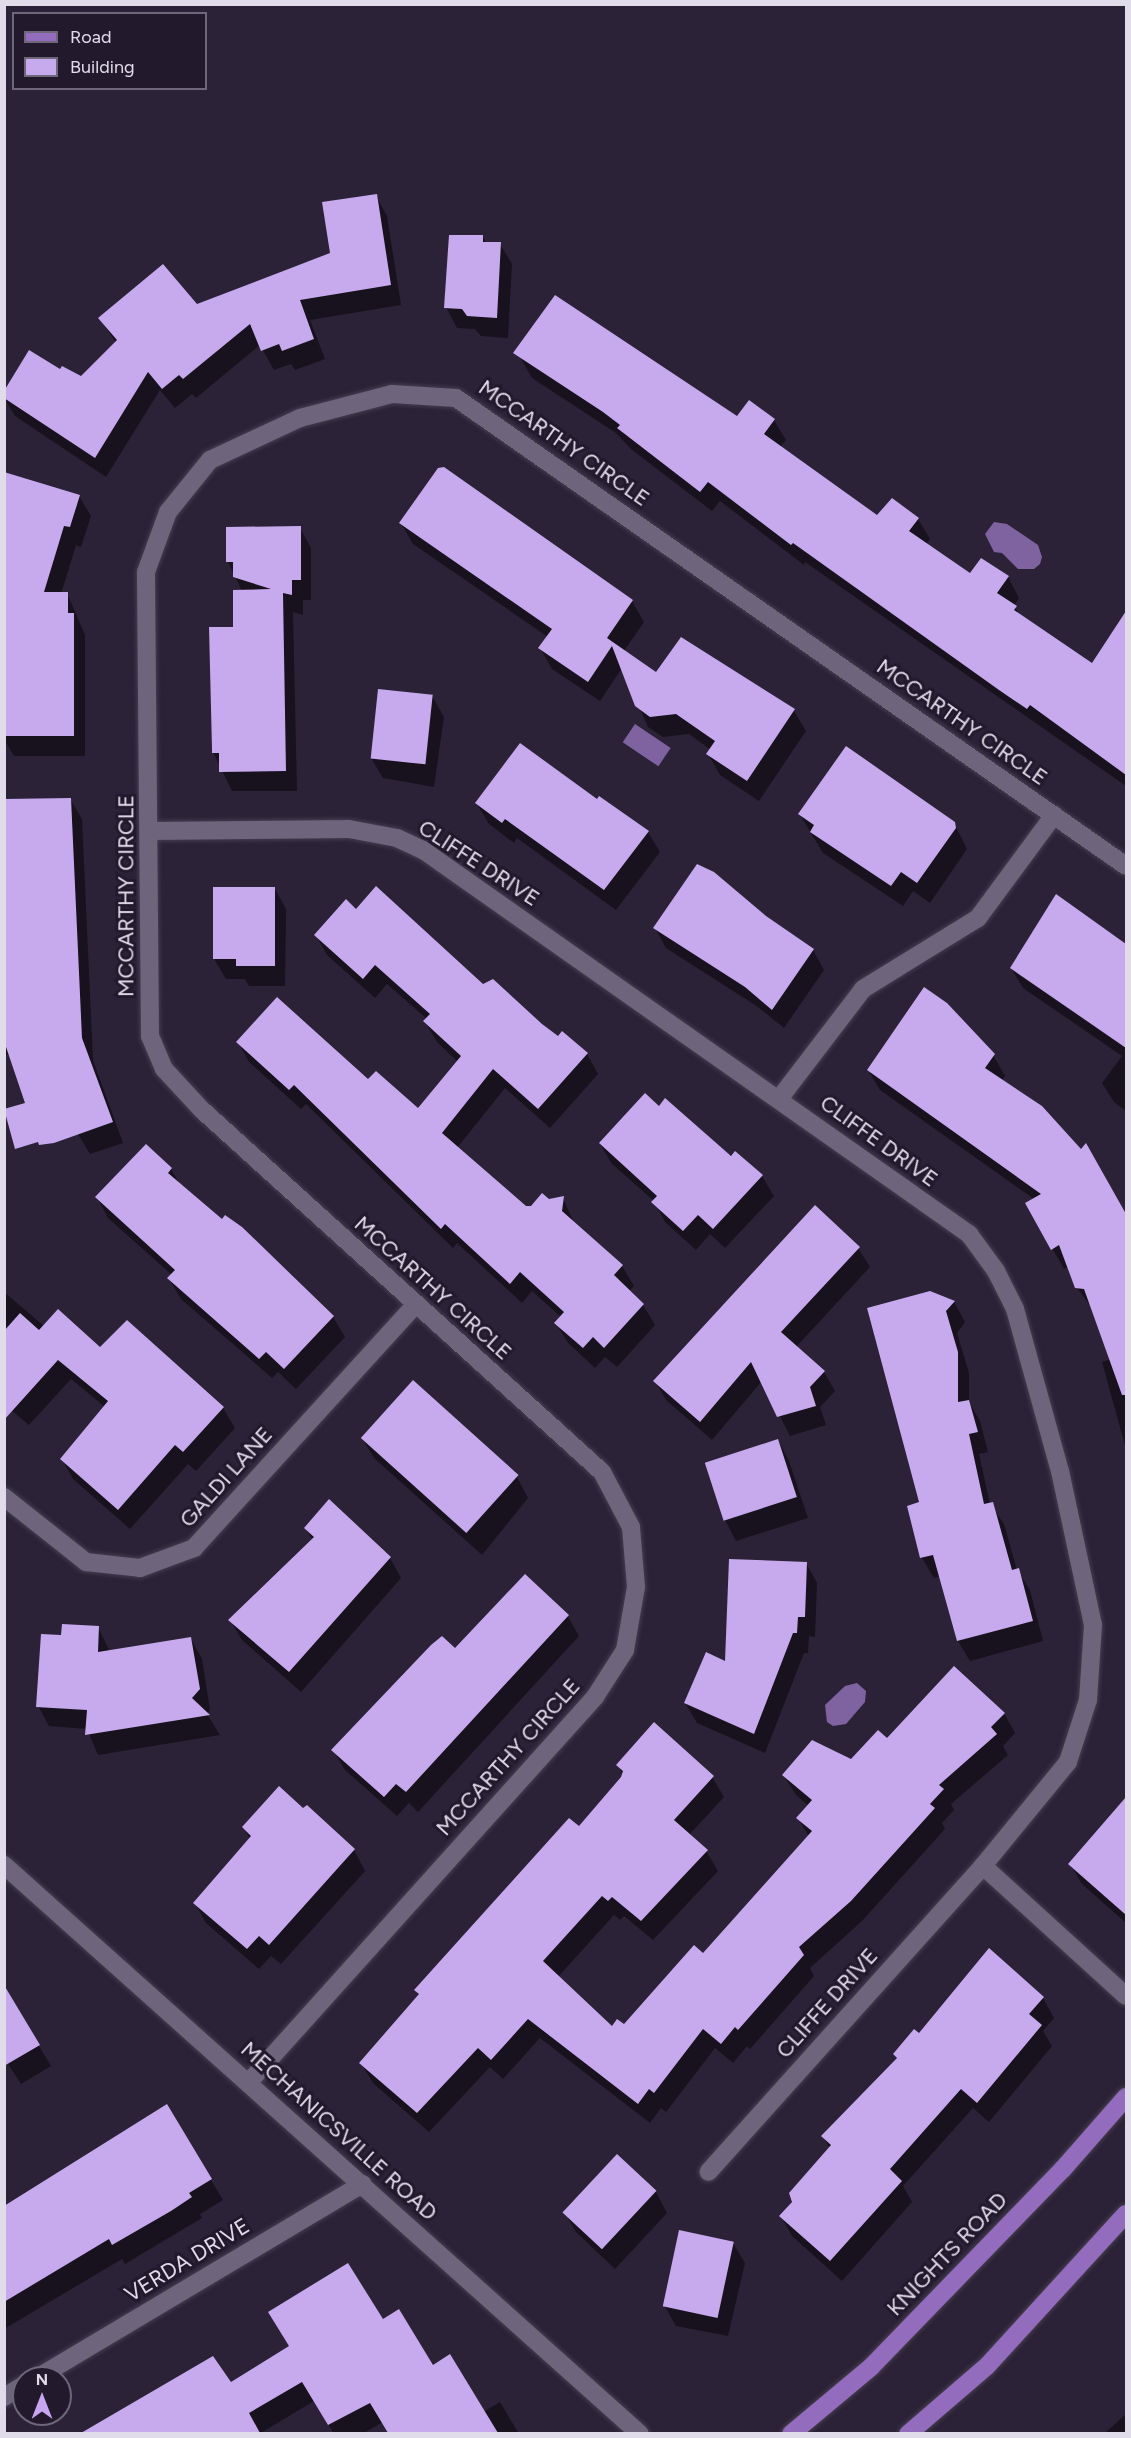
<!DOCTYPE html>
<style>
body{margin:0}
#map{position:relative;width:1131px;height:2438px;overflow:hidden;background:#2b2237;font-family:Figtree,sans-serif}
div>[style]{position:absolute}
[style*='--x']{left:calc(var(--x)*1px);top:calc(var(--y)*1px);width:calc(var(--w)*1px);rotate:calc(var(--a)*1deg)}
.water>*{inset:0;background:#7f63a1;transform-origin:0 0}
.shadow>*{inset:0;background:#0007}
.building>*{inset:0;background:#c7aaed;transform-origin:0 0}
.roads{filter:drop-shadow(0 0 2px #453d4f) drop-shadow(0 0 2px #453d4f)}
.minor>*{height:18px;margin:-9px;padding:0 9px;transform-origin:9px;border-radius:9px;background:#6e647c}
.primary>*{height:18px;margin:-9px;padding:0 9px;transform-origin:9px;border-radius:9px;background:#936cbd}
span{translate:-50% -50%;white-space:nowrap;text-align:center;line-height:1.15;-webkit-text-stroke:6px #22192d;paint-order:stroke}
.street-label{font-size:22px;color:#e1dcea}
.frame{position:absolute;inset:0;border:6px solid #e1dcea;pointer-events:none}
.legend{position:absolute;left:12px;top:12px;width:195px;height:78px;box-sizing:border-box;background:#22192d;border:2px solid #6e6779;margin:0;padding:8px 10px;list-style:none;font-size:18px;color:#e1dcea}
.legend li{display:flex;align-items:center;gap:12px;height:30px}
.legend b{width:30px;border:2px solid #6e6779}
.north{position:absolute;left:12px;top:2366px;width:60px;height:60px;box-sizing:border-box;background:#22192d;border:2px solid #6e6779;border-radius:50%;rotate:0deg;font-size:16px;font-weight:700;line-height:24px;text-align:center;color:#e1dcea}
.north::after{content:'';display:block;margin:auto;width:21px;height:27px;background:#c6a6f0;clip-path:polygon(50% 0,100% 100%,50% 72%,0 100%)}
</style>
<div id="map">
<div class="water">
<i style="clip-path:polygon(994px 522px,1007px 524px,1038px 545px,1042px 557px,1040px 564px,1034px 569px,1018px 569px,1002px 553px,994px 552px,985px 534px)"></i>
<i style="left:635px;top:724px;width:43px;height:22px;rotate:34deg"></i>
<i style="clip-path:polygon(857px 1683px,866px 1691px,865px 1702px,846px 1724px,833px 1726px,827px 1722px,825px 1705px,845px 1686px)"></i>
</div>
<div class="shadow">
<i style="clip-path:polygon(376px 196px,387px 216px,401px 305px,310px 320px,325px 359px,295px 370px,291px 364px,274px 370px,260px 345px,196px 398px,192px 394px,175px 408px,160px 390px,106px 477px,15px 416px,4px 398px,60px 371px,82px 377px,116px 343px,100px 318px,196px 306px,331px 254px)"></i>
<i style="clip-path:polygon(483px 237px,486px 243px,500px 244px,512px 264px,508px 338px,481px 336px,475px 329px,457px 328px,446px 307px)"></i>
<i style="clip-path:polygon(520px 357px,737px 418px,774px 420px,786px 440px,780px 447px,877px 517px,918px 519px,930px 539px,926px 544px,970px 575px,1008px 577px,1019px 598px,1014px 606px,1022px 617px,1092px 665px,1097px 657px,1126px 677px,1126px 786px,805px 562px,804px 565px,720px 501px,712px 511px,631px 449px,616px 433px,532px 378px)"></i>
<i style="clip-path:polygon(444px 468px,632px 601px,644px 622px,624px 651px,657px 674px,682px 639px,794px 711px,806px 731px,759px 801px,720px 775px,708px 754px,711px 750px,689px 734px,663px 737px,648px 727px,622px 668px,600px 701px,552px 669px,540px 648px,548px 637px,413px 544px,401px 523px)"></i>
<i style="clip-path:polygon(79px 496px,91px 516px,81px 547px,76px 545px,61px 594px,67px 593px,85px 635px,85px 756px,14px 756px,4px 739px,4px 594px)"></i>
<i style="clip-path:polygon(300px 528px,311px 548px,311px 600px,303px 600px,303px 615px,293px 612px,297px 791px,232px 791px,213px 752px,242px 591px,228px 562px)"></i>
<i style="clip-path:polygon(432px 696px,444px 717px,434px 787px,383px 778px,371px 758px)"></i>
<i style="clip-path:polygon(70px 799px,82px 819px,93px 1060px,123px 1143px,90px 1154px,78px 1134px,13px 1054px,4px 1055px,5px 800px)"></i>
<i style="clip-path:polygon(597px 801px,648px 832px,660px 852px,616px 910px,517px 838px,514px 843px,489px 824px,477px 804px)"></i>
<i style="clip-path:polygon(800px 815px,954px 823px,967px 849px,930px 903px,913px 891px,903px 906px,823px 853px)"></i>
<i style="clip-path:polygon(275px 889px,286px 909px,285px 986px,249px 986px,245px 979px,226px 979px,214px 959px)"></i>
<i style="clip-path:polygon(1057px 896px,1126px 944px,1126px 1111px,1114px 1102px,1102px 1083px,1122px 1056px,1023px 988px,1011px 968px)"></i>
<i style="clip-path:polygon(356px 911px,483px 986px,558px 1038px,562px 1033px,587px 1054px,598px 1074px,550px 1128px,505px 1088px,457px 1148px,525px 1207px,563px 1198px,574px 1223px,622px 1266px,634px 1286px,628px 1292px,643px 1305px,655px 1325px,617px 1367px,605px 1357px,595px 1368px,568px 1343px,556px 1323px,561px 1317px,532px 1291px,522px 1303px,457px 1243px,453px 1248px,306px 1104px,301px 1109px,249px 1062px,238px 1042px,369px 1082px,418px 1110px,458px 1062px,437px 1042px,425px 1022px,427px 1019px,387px 984px,375px 998px,327px 955px,316px 935px)"></i>
<i style="clip-path:polygon(765px 918px,813px 950px,824px 970px,784px 1028px,758px 1007px,666px 948px,655px 928px)"></i>
<i style="clip-path:polygon(993px 1055px,1005px 1076px,1001px 1081px,1081px 1151px,1085px 1145px,1126px 1217px,1126px 1449px,1102px 1362px,1111px 1359px,1093px 1309px,1077px 1288px,1069px 1266px,1064px 1269px,1027px 1204px,1034px 1199px,880px 1090px,868px 1070px)"></i>
<i style="clip-path:polygon(660px 1108px,762px 1176px,774px 1196px,725px 1248px,710px 1234px,696px 1250px,665px 1222px,654px 1201px,612px 1164px,600px 1144px)"></i>
<i style="clip-path:polygon(171px 1169px,179px 1183px,223px 1221px,241px 1228px,333px 1317px,345px 1337px,296px 1389px,278px 1372px,272px 1378px,181px 1299px,169px 1279px,172px 1275px,108px 1218px,97px 1197px)"></i>
<i style="clip-path:polygon(858px 1248px,870px 1267px,796px 1347px,824px 1372px,835px 1391px,820px 1407px,826px 1425px,790px 1436px,762px 1381px,712px 1440px,666px 1400px,655px 1381px)"></i>
<i style="clip-path:polygon(4px 1292px,44px 1326px,223px 1408px,235px 1428px,196px 1471px,188px 1464px,130px 1529px,73px 1479px,62px 1459px,105px 1407px,71px 1379px,29px 1425px,4px 1404px)"></i>
<i style="clip-path:polygon(954px 1302px,965px 1322px,957px 1333px,969px 1373px,969px 1402px,980px 1421px,988px 1452px,979px 1454px,990px 1504px,1004px 1524px,1017px 1570px,1030px 1590px,1043px 1641px,970px 1661px,958px 1641px,941px 1576px,934px 1578px,922px 1558px,921px 1503px,868px 1309px)"></i>
<i style="clip-path:polygon(362px 1438px,517px 1477px,528px 1498px,482px 1555px,374px 1458px)"></i>
<i style="clip-path:polygon(778px 1440px,789px 1461px,808px 1518px,736px 1541px,725px 1520px)"></i>
<i style="clip-path:polygon(305px 1528px,390px 1558px,401px 1578px,301px 1692px,242px 1640px,230px 1620px,313px 1540px)"></i>
<i style="clip-path:polygon(806px 1563px,817px 1583px,815px 1637px,809px 1636px,808px 1653px,804px 1653px,765px 1753px,697px 1723px,685px 1703px,726px 1663px)"></i>
<i style="clip-path:polygon(567px 1615px,579px 1636px,418px 1812px,409px 1803px,397px 1816px,345px 1770px,333px 1750px)"></i>
<i style="clip-path:polygon(98px 1627px,110px 1652px,191px 1639px,202px 1659px,210px 1710px,207px 1714px,220px 1735px,98px 1755px,87px 1729px,49px 1726px,38px 1706px,62px 1637px)"></i>
<i style="clip-path:polygon(1004px 1713px,1015px 1733px,1003px 1746px,1008px 1755px,951px 1804px,954px 1810px,942px 1823px,945px 1829px,862px 1921px,810px 1968px,814px 1976px,750px 2049px,747px 2046px,733px 2063px,715px 2048px,666px 2112px,661px 2108px,650px 2123px,540px 2038px,503px 2079px,490px 2067px,429px 2132px,373px 2083px,361px 2063px,420px 1996px,416px 1990px,579px 1828px,623px 1775px,618px 1765px,712px 1777px,724px 1797px,689px 1835px,706px 1851px,718px 1871px,653px 1940px,624px 1916px,620px 1920px,614px 1915px,558px 1977px,613px 2028px,624px 2026px,703px 1955px,809px 1837px,798px 1818px,809px 1806px,796px 1795px,784px 1776px,852px 1761px,887px 1740px)"></i>
<i style="clip-path:polygon(1126px 1799px,1126px 1923px,1082px 1884px,1070px 1864px)"></i>
<i style="clip-path:polygon(244px 1828px,354px 1850px,365px 1871px,281px 1964px,271px 1956px,259px 1969px,206px 1923px,195px 1903px,250px 1839px)"></i>
<i style="clip-path:polygon(4px 1988px,51px 2066px,21px 2084px,8px 2064px,4px 2066px)"></i>
<i style="clip-path:polygon(1043px 1998px,1054px 2018px,1043px 2031px,1052px 2046px,989px 2122px,973px 2108px,903px 2186px,912px 2202px,842px 2281px,792px 2236px,781px 2216px,830px 2149px,823px 2136px,897px 2059px,894px 2055px,919px 2035px)"></i>
<i style="clip-path:polygon(167px 2107px,223px 2200px,200px 2214px,202px 2218px,125px 2264px,122px 2259px,4px 2329px,4px 2206px)"></i>
<i style="clip-path:polygon(656px 2192px,667px 2213px,615px 2269px,576px 2232px,564px 2212px)"></i>
<i style="clip-path:polygon(733px 2243px,745px 2263px,728px 2336px,676px 2326px,664px 2305px)"></i>
<i style="clip-path:polygon(382px 2321px,483px 2412px,500px 2402px,519px 2434px,389px 2434px,383px 2422px,362px 2434px,334px 2434px,314px 2401px,259px 2434px,86px 2434px,213px 2358px,230px 2384px)"></i>
<i style="clip-path:polygon(1126px 2414px,1126px 2434px,1104px 2434px)"></i>
</div>
<div class="building">
<i style="clip-path:polygon(377px 194px,391px 285px,300px 300px,314px 339px,282px 351px,279px 344px,261px 351px,250px 324px,183px 379px,179px 375px,162px 389px,148px 372px,95px 458px,4px 398px,4px 391px,29px 350px,60px 369px,62px 366px,81px 376px,117px 340px,98px 318px,163px 264px,197px 304px,330px 253px,322px 202px)"></i>
<i style="clip-path:polygon(449px 235px,483px 235px,483px 242px,501px 242px,497px 318px,467px 316px,462px 309px,444px 308px)"></i>
<i style="clip-path:polygon(555px 295px,737px 416px,749px 400px,775px 419px,764px 434px,877px 515px,892px 498px,919px 518px,909px 531px,970px 573px,981px 558px,1009px 576px,997px 593px,1017px 606px,1014px 610px,1092px 663px,1126px 611px,1126px 775px,1030px 705px,1027px 709px,999px 690px,793px 543px,791px 545px,708px 482px,700px 492px,617px 428px,620px 425px,603px 412px,513px 353px)"></i>
<i style="clip-path:polygon(444px 467px,633px 600px,607px 638px,656px 672px,681px 637px,795px 709px,747px 781px,706px 754px,715px 741px,676px 714px,650px 717px,635px 706px,612px 646px,588px 682px,538px 648px,552px 629px,399px 523px,438px 468px)"></i>
<i style="clip-path:polygon(4px 472px,80px 495px,70px 527px,64px 526px,44px 592px,68px 592px,68px 613px,74px 613px,74px 736px,4px 736px)"></i>
<i style="clip-path:polygon(301px 526px,301px 580px,292px 580px,292px 595px,283px 593px,286px 771px,219px 772px,219px 753px,212px 753px,212px 749px,209px 627px,233px 627px,233px 590px,271px 589px,233px 577px,233px 562px,226px 562px,226px 527px)"></i>
<i style="left:378px;top:689px;width:55px;height:70px;rotate:6deg"></i>
<i style="clip-path:polygon(520px 743px,597px 799px,599px 796px,649px 831px,604px 890px,505px 819px,502px 823px,475px 803px)"></i>
<i style="clip-path:polygon(846px 746px,955px 822px,956px 828px,917px 883px,901px 872px,891px 886px,810px 832px,814px 825px,798px 814px)"></i>
<i style="clip-path:polygon(71px 798px,82px 1038px,113px 1122px,54px 1143px,39px 1145px,38px 1142px,15px 1149px,4px 1109px,25px 1103px,5px 1044px,4px 799px)"></i>
<i style="clip-path:polygon(697px 864px,714px 872px,766px 916px,814px 949px,772px 1010px,745px 987px,653px 928px)"></i>
<i style="clip-path:polygon(376px 886px,483px 984px,493px 979px,542px 1024px,558px 1036px,562px 1031px,588px 1053px,538px 1109px,493px 1069px,442px 1133px,526px 1206px,531px 1206px,542px 1193px,549px 1199px,564px 1196px,562px 1211px,623px 1265px,614px 1275px,644px 1304px,604px 1348px,593px 1337px,583px 1348px,554px 1323px,564px 1312px,520px 1272px,510px 1284px,445px 1224px,441px 1229px,294px 1085px,289px 1090px,236px 1042px,277px 997px,368px 1079px,376px 1071px,418px 1108px,461px 1056px,423px 1021px,430px 1014px,375px 965px,363px 979px,314px 935px,346px 899px,356px 909px)"></i>
<i style="clip-path:polygon(213px 887px,275px 887px,275px 966px,236px 966px,236px 959px,213px 959px)"></i>
<i style="clip-path:polygon(1056px 894px,1126px 944px,1126px 1048px,1010px 968px)"></i>
<i style="clip-path:polygon(924px 987px,947px 1003px,995px 1054px,985px 1068px,1042px 1106px,1081px 1149px,1086px 1143px,1126px 1214px,1126px 1395px,1122px 1395px,1084px 1289px,1075px 1288px,1059px 1245px,1051px 1250px,1025px 1203px,1041px 1194px,867px 1070px)"></i>
<i style="clip-path:polygon(645px 1093px,659px 1106px,665px 1098px,731px 1156px,735px 1151px,763px 1175px,713px 1229px,698px 1215px,683px 1231px,651px 1202px,657px 1196px,599px 1143px)"></i>
<i style="clip-path:polygon(146px 1144px,172px 1168px,168px 1173px,222px 1219px,225px 1215px,242px 1227px,334px 1316px,284px 1369px,266px 1352px,259px 1359px,167px 1278px,175px 1270px,95px 1197px)"></i>
<i style="clip-path:polygon(815px 1205px,860px 1247px,781px 1332px,825px 1371px,810px 1387px,816px 1406px,777px 1417px,751px 1362px,700px 1422px,653px 1381px)"></i>
<i style="clip-path:polygon(930px 1291px,955px 1301px,946px 1311px,958px 1352px,958px 1402px,969px 1400px,978px 1432px,969px 1434px,984px 1504px,993px 1502px,1012px 1570px,1019px 1568px,1033px 1621px,957px 1641px,933px 1555px,920px 1558px,907px 1506px,919px 1502px,867px 1308px)"></i>
<i style="clip-path:polygon(58px 1309px,100px 1347px,127px 1320px,224px 1407px,183px 1452px,175px 1445px,118px 1510px,60px 1459px,108px 1401px,58px 1360px,4px 1420px,4px 1331px,20px 1313px,39px 1330px)"></i>
<i style="left:413px;top:1380px;width:142px;height:78px;rotate:42deg"></i>
<i style="left:778px;top:1439px;width:61px;height:77px;rotate:72deg"></i>
<i style="clip-path:polygon(329px 1499px,391px 1557px,289px 1672px,228px 1620px,314px 1537px,304px 1528px)"></i>
<i style="clip-path:polygon(729px 1559px,807px 1562px,805px 1617px,798px 1617px,797px 1633px,793px 1633px,754px 1734px,684px 1703px,706px 1652px,725px 1661px)"></i>
<i style="clip-path:polygon(525px 1574px,569px 1615px,406px 1792px,396px 1784px,384px 1797px,331px 1750px,431px 1645px,442px 1636px,455px 1648px)"></i>
<i style="clip-path:polygon(62px 1624px,99px 1626px,98px 1652px,191px 1637px,200px 1689px,192px 1698px,210px 1715px,85px 1735px,87px 1710px,36px 1707px,41px 1634px,61px 1635px)"></i>
<i style="clip-path:polygon(954px 1666px,1005px 1713px,991px 1727px,997px 1734px,939px 1785px,944px 1789px,930px 1804px,935px 1808px,851px 1901px,799px 1947px,804px 1955px,738px 2030px,735px 2027px,721px 2044px,703px 2029px,654px 2093px,649px 2089px,638px 2104px,528px 2019px,491px 2060px,478px 2048px,417px 2113px,359px 2063px,419px 1994px,414px 1990px,569px 1818px,579px 1826px,621px 1777px,623px 1771px,616px 1765px,654px 1722px,714px 1776px,674px 1820px,708px 1850px,641px 1921px,612px 1897px,608px 1901px,602px 1896px,543px 1961px,612px 2026px,617px 2019px,624px 2024px,694px 1945px,703px 1953px,812px 1831px,796px 1818px,812px 1800px,782px 1775px,812px 1740px,851px 1759px,878px 1730px,887px 1738px)"></i>
<i style="clip-path:polygon(279px 1786px,303px 1808px,307px 1805px,355px 1849px,269px 1945px,259px 1936px,247px 1949px,193px 1903px,251px 1836px,242px 1827px)"></i>
<i style="clip-path:polygon(1126px 1797px,1126px 1915px,1068px 1864px)"></i>
<i style="clip-path:polygon(989px 1948px,1044px 1997px,1029px 2014px,1042px 2025px,977px 2103px,961px 2089px,890px 2169px,902px 2181px,830px 2261px,779px 2216px,792px 2202px,789px 2193px,831px 2145px,821px 2136px,897px 2058px,893px 2054px,914px 2029px,919px 2033px)"></i>
<i style="clip-path:polygon(4px 1985px,40px 2045px,4px 2066px)"></i>
<i style="clip-path:polygon(167px 2104px,212px 2179px,189px 2193px,192px 2197px,171px 2211px,112px 2245px,109px 2239px,4px 2302px,4px 2206px)"></i>
<i style="left:617px;top:2154px;width:54px;height:80px;rotate:43deg"></i>
<i style="left:679px;top:2230px;width:56px;height:78px;rotate:12deg"></i>
<i style="clip-path:polygon(348px 2263px,383px 2319px,399px 2309px,433px 2365px,450px 2354px,498px 2433px,388px 2433px,370px 2403px,328px 2425px,302px 2382px,249px 2413px,260px 2433px,81px 2433px,213px 2356px,231px 2382px,289px 2346px,268px 2312px)"></i>
</div>
<div class="roads">
<div class="minor">
<i style="--x:150;--y:831;--w:199;--a:-0.6"></i>
<i style="--x:349;--y:829;--w:49;--a:10.6"></i>
<i style="--x:397;--y:838;--w:29;--a:25"></i>
<i style="--x:423;--y:850;--w:668;--a:35.12"></i>
<i style="--x:969;--y:1234;--w:46;--a:53.9"></i>
<i style="--x:996;--y:1271;--w:42;--a:63.4"></i>
<i style="--x:1015;--y:1309;--w:168;--a:74.5"></i>
<i style="--x:1060;--y:1471;--w:157;--a:77.9"></i>
<i style="--x:1093;--y:1625;--w:75;--a:93.8"></i>
<i style="--x:1088;--y:1700;--w:65;--a:107.9"></i>
<i style="--x:1068;--y:1762;--w:134;--a:129.3"></i>
<i style="--x:983;--y:1866;--w:411;--a:131.9"></i>
<i style="--x:779;--y:1099;--w:138;--a:-52.6"></i>
<i style="--x:863;--y:989;--w:135;--a:-31.7"></i>
<i style="--x:978;--y:918;--w:128;--a:-53.6"></i>
<i style="--x:4;--y:1497;--w:105;--a:38.4"></i>
<i style="--x:86;--y:1562;--w:54;--a:6.3"></i>
<i style="--x:140;--y:1568;--w:58;--a:-20.3"></i>
<i style="--x:194;--y:1548;--w:328;--a:-47.7"></i>
<i style="--x:4;--y:1865;--w:853;--a:41.82"></i>
<i style="--x:983;--y:1866;--w:193;--a:42.3"></i>
<i style="--x:249;--y:2082;--w:518;--a:-48.05"></i>
<i style="--x:595;--y:1697;--w:56;--a:-57.4"></i>
<i style="--x:625;--y:1650;--w:64;--a:-80.1"></i>
<i style="--x:636;--y:1587;--w:60;--a:-94.8"></i>
<i style="--x:631;--y:1527;--w:62;--a:-117.8"></i>
<i style="--x:602;--y:1472;--w:539;--a:-137.85"></i>
<i style="--x:202;--y:1110;--w:56;--a:-132.8"></i>
<i style="--x:164;--y:1069;--w:36;--a:-113"></i>
<i style="--x:150;--y:1036;--w:464;--a:-90.5"></i>
<i style="--x:146;--y:572;--w:64;--a:-69.9"></i>
<i style="--x:168;--y:512;--w:67;--a:-51.1"></i>
<i style="--x:210;--y:460;--w:99;--a:-25"></i>
<i style="--x:300;--y:418;--w:95;--a:-14.6"></i>
<i style="--x:392;--y:394;--w:64;--a:3.6"></i>
<i style="--x:456;--y:398;--w:817;--a:34.93"></i>
<i style="--x:37;--y:2378;--w:379;--a:-30.8"></i>
<i style="--x:4;--y:2397;--w:23;--a:-31"></i>
</div>
<div class="primary">
<i style="--x:791;--y:2434;--w:104;--a:-39.9"></i>
<i style="--x:871;--y:2367;--w:276;--a:-45.9"></i>
<i style="--x:1063;--y:2169;--w:96;--a:-48.8"></i>
<i style="--x:908;--y:2434;--w:104;--a:-40.7"></i>
<i style="--x:987;--y:2366;--w:206;--a:-47.6"></i>
</div>
</div>
<div class="street-label">
<span style="left:564px;top:443px;rotate:35deg">MCCARTHY CIRCLE</span>
<span style="left:962px;top:722px;rotate:35deg">MCCARTHY CIRCLE</span>
<span style="left:479px;top:863px;rotate:33deg">CLIFFE DRIVE</span>
<span style="left:126px;top:896px;rotate:-90deg">MCCARTHY CIRCLE</span>
<span style="left:879px;top:1141px;rotate:36deg">CLIFFE DRIVE</span>
<span style="left:433px;top:1288px;rotate:42deg">MCCARTHY CIRCLE</span>
<span style="left:226px;top:1477px;rotate:-48deg">GALDI LANE</span>
<span style="left:508px;top:1757px;rotate:-48deg">MCCARTHY CIRCLE</span>
<span style="left:827px;top:2003px;rotate:-48deg">CLIFFE DRIVE</span>
<span style="left:339px;top:2131px;rotate:42deg">MECHANICSVILLE ROAD</span>
<span style="left:947px;top:2254px;rotate:-46deg">KNIGHTS ROAD</span>
<span style="left:187px;top:2260px;rotate:-31deg">VERDA DRIVE</span>
</div>
<div class="frame"></div>
<ul class="legend">
<li><b style="height:8px;background:#936cbd"></b>Road</li>
<li><b style="height:16px;background:#c7aaed"></b>Building</li>
</ul>
<div class="north">N</div>
</div>
